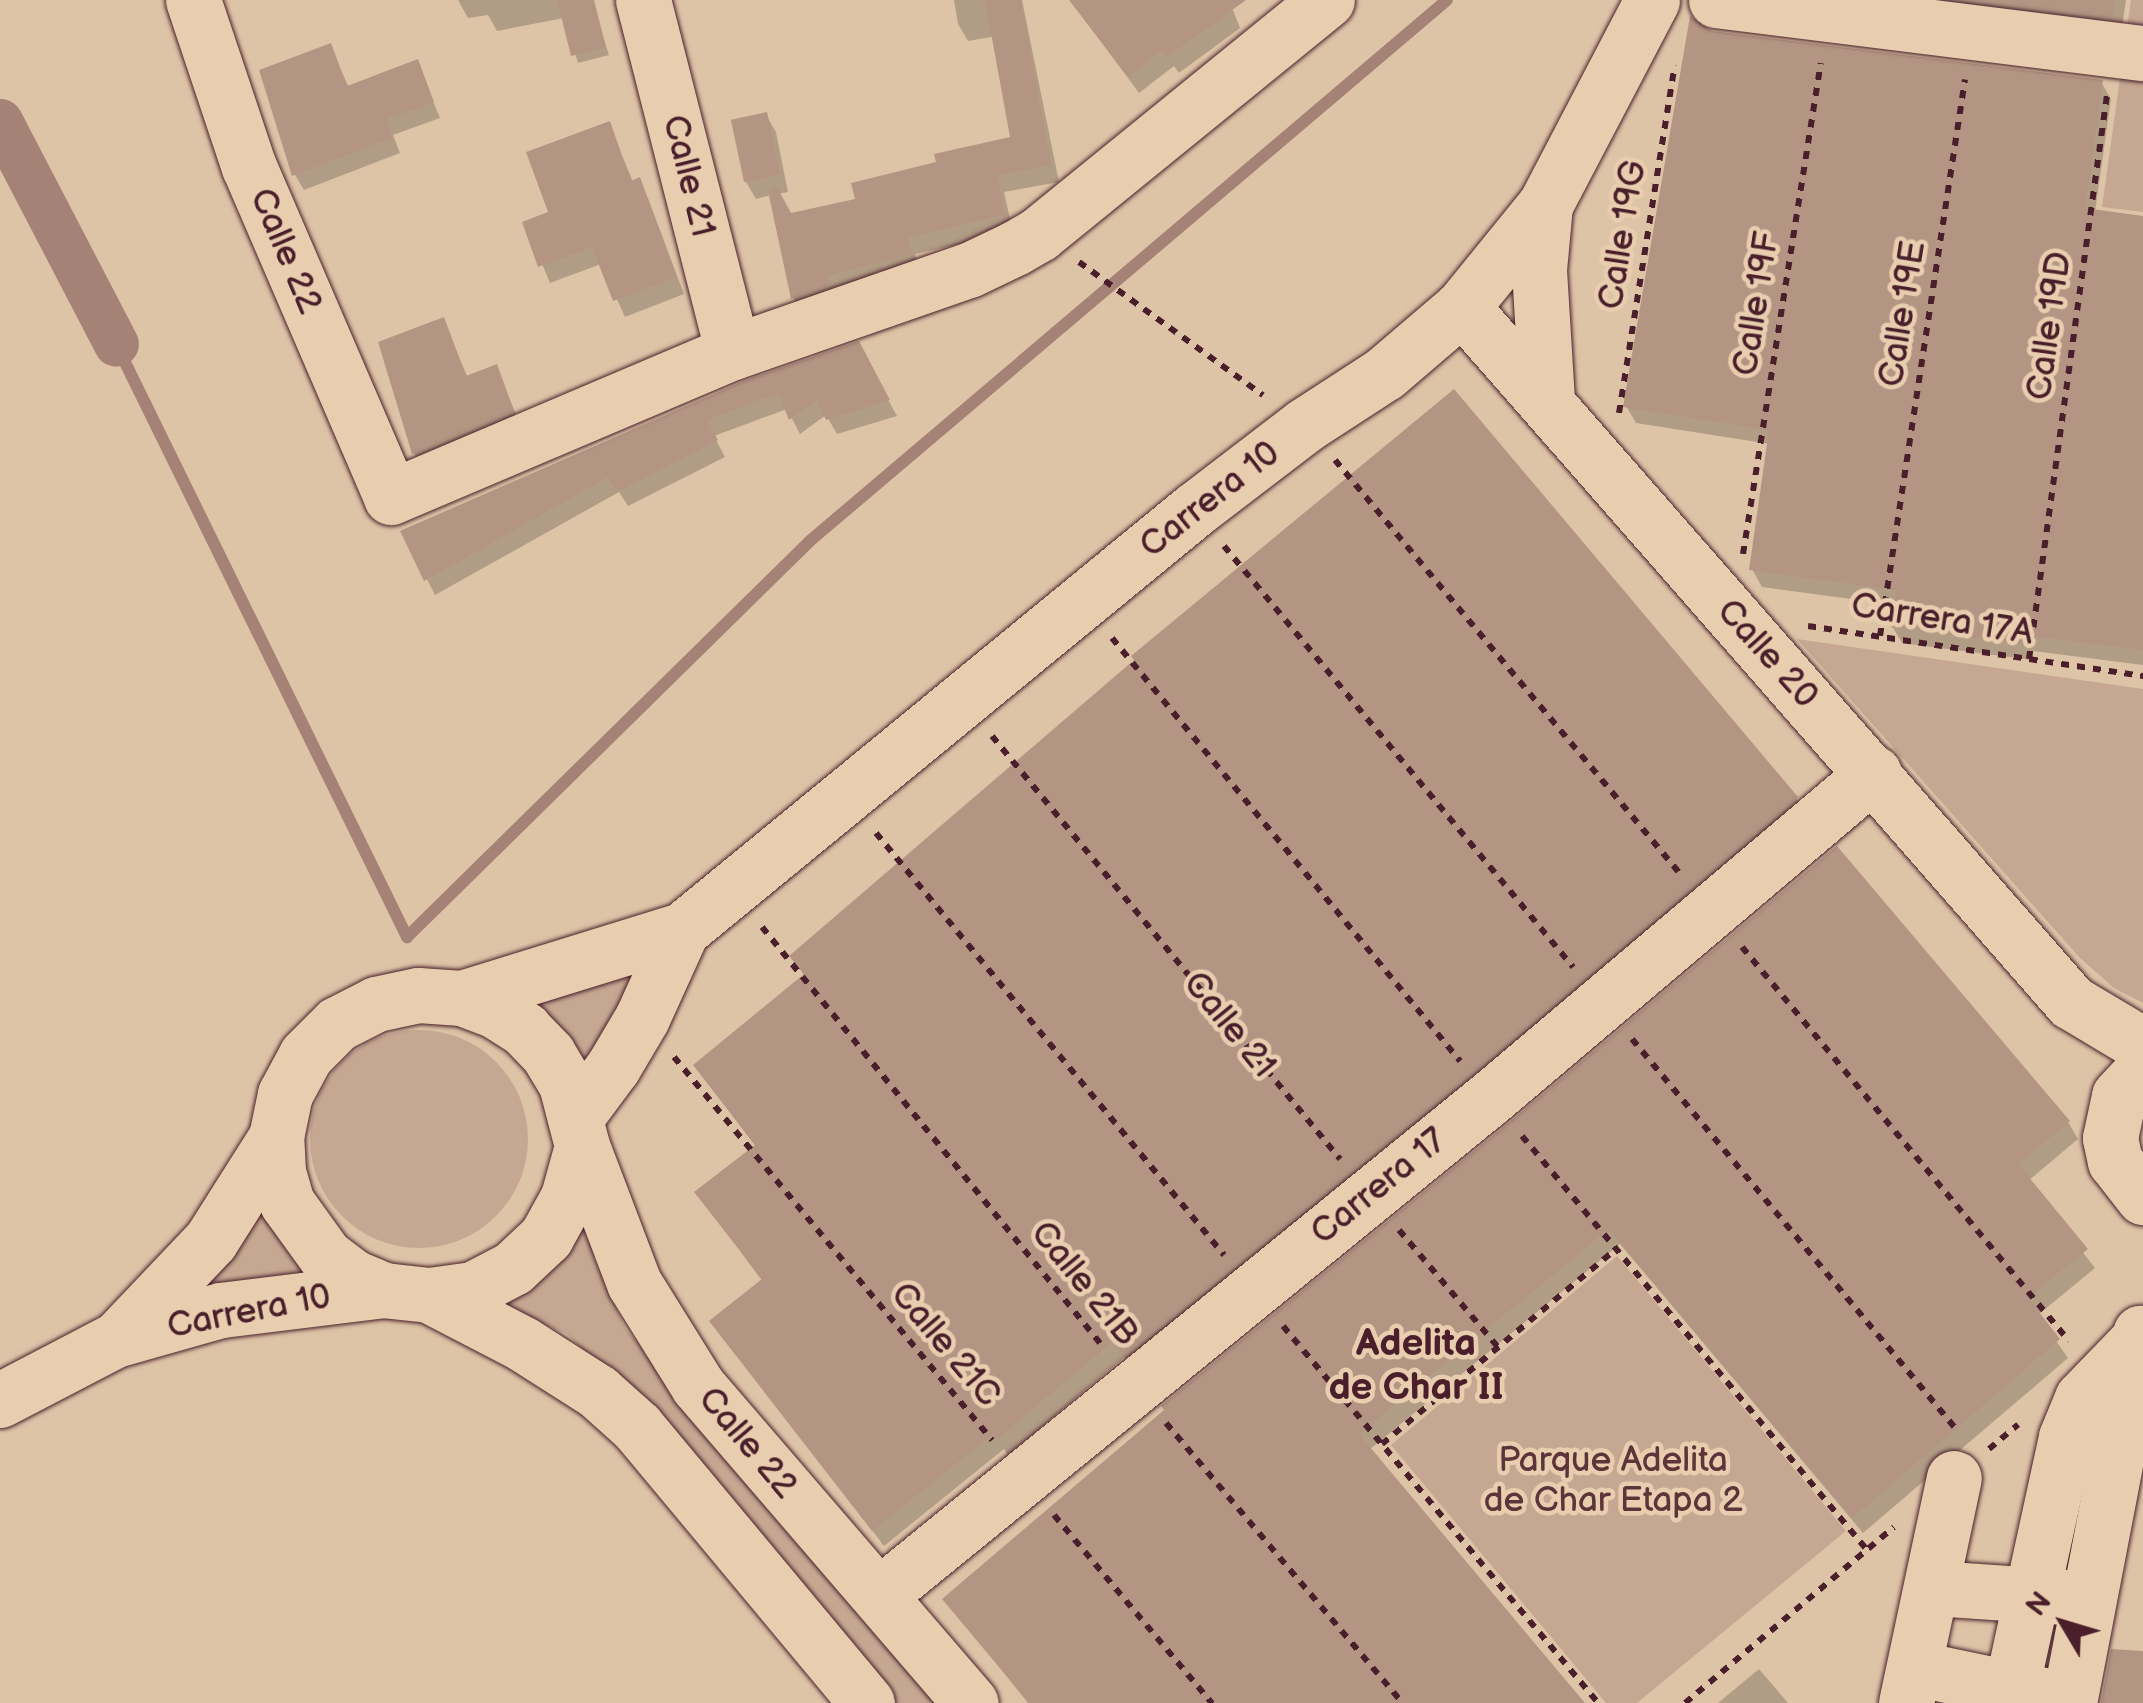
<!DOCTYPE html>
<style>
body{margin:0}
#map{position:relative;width:2143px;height:1703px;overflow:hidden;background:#dec4a7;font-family:"Balsamiq Sans",sans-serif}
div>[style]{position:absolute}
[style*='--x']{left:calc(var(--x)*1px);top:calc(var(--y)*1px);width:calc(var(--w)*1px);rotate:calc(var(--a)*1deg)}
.green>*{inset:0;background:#c6a892}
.round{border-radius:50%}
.shadow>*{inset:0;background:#0003}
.stream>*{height:12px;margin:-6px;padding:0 6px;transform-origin:6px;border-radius:6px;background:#a48276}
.canal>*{height:45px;margin:-22.5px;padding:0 22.5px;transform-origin:22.5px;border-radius:22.5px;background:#a48276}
.building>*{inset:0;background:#b49584;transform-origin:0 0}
.path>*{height:6px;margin-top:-3px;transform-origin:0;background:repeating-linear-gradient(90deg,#4a1f2b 0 8px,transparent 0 16px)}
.roads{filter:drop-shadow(0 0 2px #4a1f2b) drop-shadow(0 0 2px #4a1f2b)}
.minor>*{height:55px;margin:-27.5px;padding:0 27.5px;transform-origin:27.5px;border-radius:27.5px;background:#e8ceaf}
span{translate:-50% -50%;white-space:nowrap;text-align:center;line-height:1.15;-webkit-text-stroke:9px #e8ceaf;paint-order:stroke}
.street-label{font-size:35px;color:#4a1f2b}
.park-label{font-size:35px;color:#5d343a}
.neighbourhood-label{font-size:38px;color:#4a1f2b;font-weight:700}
.north{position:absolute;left:2013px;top:1573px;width:100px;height:100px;-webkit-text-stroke:8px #e8ceaf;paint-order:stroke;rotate:308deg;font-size:28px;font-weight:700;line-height:40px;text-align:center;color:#4a1f2b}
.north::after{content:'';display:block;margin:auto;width:35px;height:45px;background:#4a1f2b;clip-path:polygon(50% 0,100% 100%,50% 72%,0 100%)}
</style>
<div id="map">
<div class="green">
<i style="clip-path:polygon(2131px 0,2143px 0,2143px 212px,2102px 207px)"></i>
<i style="clip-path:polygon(1797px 639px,2143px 689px,2143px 1003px,2114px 988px,2080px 958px)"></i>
<i style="clip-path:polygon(646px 965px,584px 1084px,528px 1006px,617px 980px)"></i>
<i class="round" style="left:310px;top:1030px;width:218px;height:218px"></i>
<i style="clip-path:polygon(267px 1175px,343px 1277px,139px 1325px)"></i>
<i style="clip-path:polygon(585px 1183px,594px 1259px,625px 1328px,940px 1703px,892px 1703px,623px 1389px,567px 1334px,469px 1292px)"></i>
<i style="clip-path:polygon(1617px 1256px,1846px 1531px,1637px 1703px,1606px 1703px,1391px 1445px)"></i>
</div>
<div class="shadow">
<i style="clip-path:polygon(458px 0,591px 0,609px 55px,578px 63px,564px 18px,497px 31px,488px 15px,468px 18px)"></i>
<i style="clip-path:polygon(954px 0,1022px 0,1059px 182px,1004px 192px,1013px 232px,915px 254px,919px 272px,803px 315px,793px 298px,771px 195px,756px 199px,746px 182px,766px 115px,776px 132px,788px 192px,778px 194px,790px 216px,858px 201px,939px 163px,1013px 139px,1008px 34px,968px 41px,958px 24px)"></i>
<i style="clip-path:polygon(1070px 0,1229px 0,1240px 28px,1179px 73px,1174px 66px,1139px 93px)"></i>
<i style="clip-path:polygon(1848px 0,2126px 0,2121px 34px)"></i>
<i style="clip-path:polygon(330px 46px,349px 88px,417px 63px,440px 118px,393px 135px,400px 153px,304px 190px,295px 175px)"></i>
<i style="clip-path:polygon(2101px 82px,2111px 99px,2095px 212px,2143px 219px,2143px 665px,2033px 651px,2032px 660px,1902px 643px,1892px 626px,1896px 605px,1762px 587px,1752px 569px,1770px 444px,1636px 423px,1626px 406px)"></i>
<i style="clip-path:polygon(609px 124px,633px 182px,638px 181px,648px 198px,684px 294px,625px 317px,601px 264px,550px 283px,525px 223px,551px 213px)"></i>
<i style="clip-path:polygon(443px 320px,468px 378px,496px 368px,522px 428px,424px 470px,414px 453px,381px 343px)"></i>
<i style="clip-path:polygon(858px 344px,897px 416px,837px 434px,826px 415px,800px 434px,787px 409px,714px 436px,725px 457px,628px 506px,619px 492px,435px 595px,403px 532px)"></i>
<i style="clip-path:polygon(1796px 798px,1805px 815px,1136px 1371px,1124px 1357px,1008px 1455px,1004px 1449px,884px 1546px,712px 1321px,763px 1282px,697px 1193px,756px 1147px,696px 1066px,805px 977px,792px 956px)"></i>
<i style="clip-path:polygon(2068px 1122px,2078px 1139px,2028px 1181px,2095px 1268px,2038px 1315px,2068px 1358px,1863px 1533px,1620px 1244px,1369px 1450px,1581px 1703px,1028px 1703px,946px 1600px,1511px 1124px)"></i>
<i style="clip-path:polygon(1759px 1669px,1788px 1703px,1718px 1703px)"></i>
</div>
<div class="stream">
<i style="--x:116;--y:344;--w:661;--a:63.86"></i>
<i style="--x:407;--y:937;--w:566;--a:-44.5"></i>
<i style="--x:811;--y:540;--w:834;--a:-40.33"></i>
</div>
<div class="canal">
<i style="--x:0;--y:121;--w:251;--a:62.5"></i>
</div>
<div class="building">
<i style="clip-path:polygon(557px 0,594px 0,606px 47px,571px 56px)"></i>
<i style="clip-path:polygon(985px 0,1021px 0,1051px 165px,997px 175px,1005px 215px,907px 237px,912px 254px,825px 276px,830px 285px,791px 299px,768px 191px,777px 187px,791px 213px,855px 199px,851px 183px,936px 162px,934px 154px,1010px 137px)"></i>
<i style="clip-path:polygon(1069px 0,1246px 0,1167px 57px,1162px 50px,1128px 77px)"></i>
<i style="clip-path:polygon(1970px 0,2115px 0,2112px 18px)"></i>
<i style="clip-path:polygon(1690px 16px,1712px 31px,2103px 80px,2085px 208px,2143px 216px,2143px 650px,2024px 635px,2023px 644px,1890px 627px,1896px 590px,1749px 570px,1769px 430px,1623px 407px)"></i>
<i style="clip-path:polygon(331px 43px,347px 86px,418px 59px,434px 102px,386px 119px,393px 137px,292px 176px,259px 70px)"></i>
<i style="left:767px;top:112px;width:64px;height:37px;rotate:78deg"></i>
<i style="clip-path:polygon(610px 121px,631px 181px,640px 177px,676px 277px,613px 301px,592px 247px,538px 267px,522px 222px,548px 212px,526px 152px)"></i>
<i style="clip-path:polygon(444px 317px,466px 376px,497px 364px,514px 411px,412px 454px,378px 342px)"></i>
<i style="clip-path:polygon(859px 341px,890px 400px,826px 420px,817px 400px,789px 420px,778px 393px,707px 420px,718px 440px,617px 492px,608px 477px,424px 581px,400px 531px,744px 381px)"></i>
<i style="clip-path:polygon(1454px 389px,1798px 797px,1470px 1074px,1124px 1355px,1113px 1341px,997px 1439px,993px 1434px,872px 1531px,709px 1321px,762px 1279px,694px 1192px,755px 1145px,693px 1065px,804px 974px,789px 956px,1134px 660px,1131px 656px)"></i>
<i style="clip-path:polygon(1837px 846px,2070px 1121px,2018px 1164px,2088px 1249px,2028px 1298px,2060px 1339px,1852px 1518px,1609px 1229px,1359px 1434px,1585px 1703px,1029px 1703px,942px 1599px,1164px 1410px,1161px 1406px,1510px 1122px)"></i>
<i style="clip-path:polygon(2111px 1649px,2143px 1651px,2143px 1703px,2101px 1703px)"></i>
</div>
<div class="path">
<i style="--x:1079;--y:262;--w:227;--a:35.9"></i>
<i style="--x:1619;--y:413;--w:352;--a:-80.9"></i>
<i style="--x:1335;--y:460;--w:542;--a:50.17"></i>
<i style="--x:1224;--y:546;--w:547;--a:50.34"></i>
<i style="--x:1743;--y:554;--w:497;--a:-81"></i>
<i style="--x:1808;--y:626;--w:339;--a:8.5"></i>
<i style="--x:1880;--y:636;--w:563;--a:-81.32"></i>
<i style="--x:1112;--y:638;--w:548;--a:50.56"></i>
<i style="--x:2029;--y:659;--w:569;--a:-82.13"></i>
<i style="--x:992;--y:736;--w:548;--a:50.56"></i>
<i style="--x:876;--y:833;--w:547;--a:50.49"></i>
<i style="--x:762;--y:927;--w:542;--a:50.91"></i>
<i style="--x:1742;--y:947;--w:512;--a:50.31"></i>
<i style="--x:1632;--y:1039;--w:507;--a:50.28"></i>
<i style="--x:674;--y:1057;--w:498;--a:50.3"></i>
<i style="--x:1522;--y:1136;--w:539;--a:50.19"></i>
<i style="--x:1399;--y:1230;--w:153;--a:49.8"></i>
<i style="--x:1283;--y:1326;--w:491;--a:50.1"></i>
<i style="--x:1166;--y:1423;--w:367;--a:49.8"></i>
<i style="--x:1382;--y:1444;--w:305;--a:-39.8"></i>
<i style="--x:1989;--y:1449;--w:38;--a:-40"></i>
<i style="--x:1054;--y:1515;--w:246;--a:50"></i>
<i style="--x:1685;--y:1703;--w:273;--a:-40.1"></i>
</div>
<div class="roads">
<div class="minor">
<i style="--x:193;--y:0;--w:176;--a:71.5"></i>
<i style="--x:249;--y:167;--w:359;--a:66.7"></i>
<i style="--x:391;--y:497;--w:371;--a:-23"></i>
<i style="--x:733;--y:352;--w:250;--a:-19.2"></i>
<i style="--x:969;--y:270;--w:51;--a:-25.6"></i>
<i style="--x:1015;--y:248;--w:28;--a:-30"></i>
<i style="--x:1039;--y:234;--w:371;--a:-39.1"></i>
<i style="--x:643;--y:0;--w:363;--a:75.7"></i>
<i style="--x:1716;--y:0;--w:430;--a:7.1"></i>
<i style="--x:1545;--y:205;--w:65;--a:95.3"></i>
<i style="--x:1539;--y:270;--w:131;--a:86.5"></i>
<i style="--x:1462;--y:307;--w:924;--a:48.77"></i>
<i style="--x:2071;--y:1002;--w:84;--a:30.8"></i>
<i style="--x:462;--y:998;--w:230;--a:-17.2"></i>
<i style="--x:682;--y:930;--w:662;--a:-39.36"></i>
<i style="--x:1194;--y:510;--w:140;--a:-37.4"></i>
<i style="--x:1305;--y:425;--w:95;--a:-33"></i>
<i style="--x:1385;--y:373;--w:101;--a:-40.6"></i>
<i style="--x:1462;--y:307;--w:132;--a:-50.9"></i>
<i style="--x:1545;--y:205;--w:231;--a:-62.4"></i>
<i style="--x:2143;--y:1070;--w:35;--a:133"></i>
<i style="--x:2119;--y:1096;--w:43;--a:102.1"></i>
<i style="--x:2110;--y:1138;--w:24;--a:78"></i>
<i style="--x:2115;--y:1161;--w:46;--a:52.1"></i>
<i style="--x:575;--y:1118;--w:64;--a:-53.3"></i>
<i style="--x:613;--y:1067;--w:57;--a:-59.4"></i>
<i style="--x:642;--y:1018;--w:97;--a:-65.6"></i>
<i style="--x:582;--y:1146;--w:53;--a:105.4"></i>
<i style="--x:568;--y:1197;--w:46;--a:118.8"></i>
<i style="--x:546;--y:1237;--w:45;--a:136.8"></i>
<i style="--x:513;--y:1268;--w:45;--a:152.3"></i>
<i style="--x:473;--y:1289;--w:44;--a:172.2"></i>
<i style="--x:429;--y:1295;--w:45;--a:-173.7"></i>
<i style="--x:384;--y:1290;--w:34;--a:-157"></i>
<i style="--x:353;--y:1277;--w:34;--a:-143"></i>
<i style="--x:326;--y:1257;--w:67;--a:-125.8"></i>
<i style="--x:287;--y:1203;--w:33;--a:-106"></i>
<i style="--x:278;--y:1171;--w:34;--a:-93"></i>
<i style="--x:276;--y:1137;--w:44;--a:-78.2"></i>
<i style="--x:285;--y:1094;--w:44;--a:-61.7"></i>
<i style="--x:306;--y:1055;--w:44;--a:-45"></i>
<i style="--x:337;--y:1024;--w:44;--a:-27.1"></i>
<i style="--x:376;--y:1004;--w:43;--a:-12.1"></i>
<i style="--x:418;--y:995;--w:44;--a:3.9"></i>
<i style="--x:462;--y:998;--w:34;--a:21"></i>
<i style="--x:494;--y:1010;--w:36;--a:32"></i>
<i style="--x:524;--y:1029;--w:35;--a:46"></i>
<i style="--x:548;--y:1054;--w:35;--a:59"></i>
<i style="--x:566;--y:1084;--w:64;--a:75.5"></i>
<i style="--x:582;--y:1146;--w:147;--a:69.2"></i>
<i style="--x:634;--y:1283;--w:121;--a:58.1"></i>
<i style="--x:698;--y:1386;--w:418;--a:49.3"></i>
<i style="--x:429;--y:1295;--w:106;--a:27.5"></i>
<i style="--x:523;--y:1344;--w:89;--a:32.6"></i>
<i style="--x:598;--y:1392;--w:52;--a:41.9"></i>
<i style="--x:637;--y:1427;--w:359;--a:50.2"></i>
<i style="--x:121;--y:1335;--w:131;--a:-46.5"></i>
<i style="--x:211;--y:1240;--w:122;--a:-57.7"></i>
<i style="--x:0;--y:1400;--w:130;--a:-27.6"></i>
<i style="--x:115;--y:1340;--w:110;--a:-15.8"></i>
<i style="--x:221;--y:1310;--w:164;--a:-7"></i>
<i style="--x:1934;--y:1588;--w:132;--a:3.9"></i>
<i style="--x:879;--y:1595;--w:788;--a:-39.13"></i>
<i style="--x:1490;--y:1098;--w:503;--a:-40.24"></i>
<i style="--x:1914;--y:1668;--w:137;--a:11.8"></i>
<i style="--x:1906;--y:1703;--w:230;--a:-78"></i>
<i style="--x:2008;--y:1703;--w:272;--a:-77.7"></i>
<i style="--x:2066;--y:1437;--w:42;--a:-67.7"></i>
<i style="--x:2082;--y:1398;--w:81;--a:-46"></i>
<i style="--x:2069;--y:1703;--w:377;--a:-79.1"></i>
</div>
</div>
<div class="street-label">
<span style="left:688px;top:176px;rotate:76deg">Calle 21</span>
<span style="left:1623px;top:235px;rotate:-81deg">Calle 19G</span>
<span style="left:285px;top:251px;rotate:67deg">Calle 22</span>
<span style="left:1757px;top:304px;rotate:-81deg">Calle 19F</span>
<span style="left:1903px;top:314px;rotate:-81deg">Calle 19E</span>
<span style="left:2050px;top:326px;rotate:-82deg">Calle 19D</span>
<span style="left:1210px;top:500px;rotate:-38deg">Carrera 10</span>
<span style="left:1942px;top:620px;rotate:9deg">Carrera 17A</span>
<span style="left:1767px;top:654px;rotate:48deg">Calle 20</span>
<span style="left:1229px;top:1025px;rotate:51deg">Calle 21</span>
<span style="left:1379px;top:1187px;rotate:-39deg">Carrera 17</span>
<span style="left:1084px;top:1284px;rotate:51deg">Calle 21B</span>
<span style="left:249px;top:1312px;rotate:-11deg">Carrera 10</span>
<span style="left:945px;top:1345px;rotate:50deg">Calle 21C</span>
<span style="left:747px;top:1443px;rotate:50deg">Calle 22</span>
</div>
<div class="park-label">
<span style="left:1613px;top:1481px">Parque Adelita<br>de Char Etapa 2</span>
</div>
<div class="neighbourhood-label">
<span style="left:1416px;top:1366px">Adelita<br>de Char II</span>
</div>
<div class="north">N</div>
</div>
